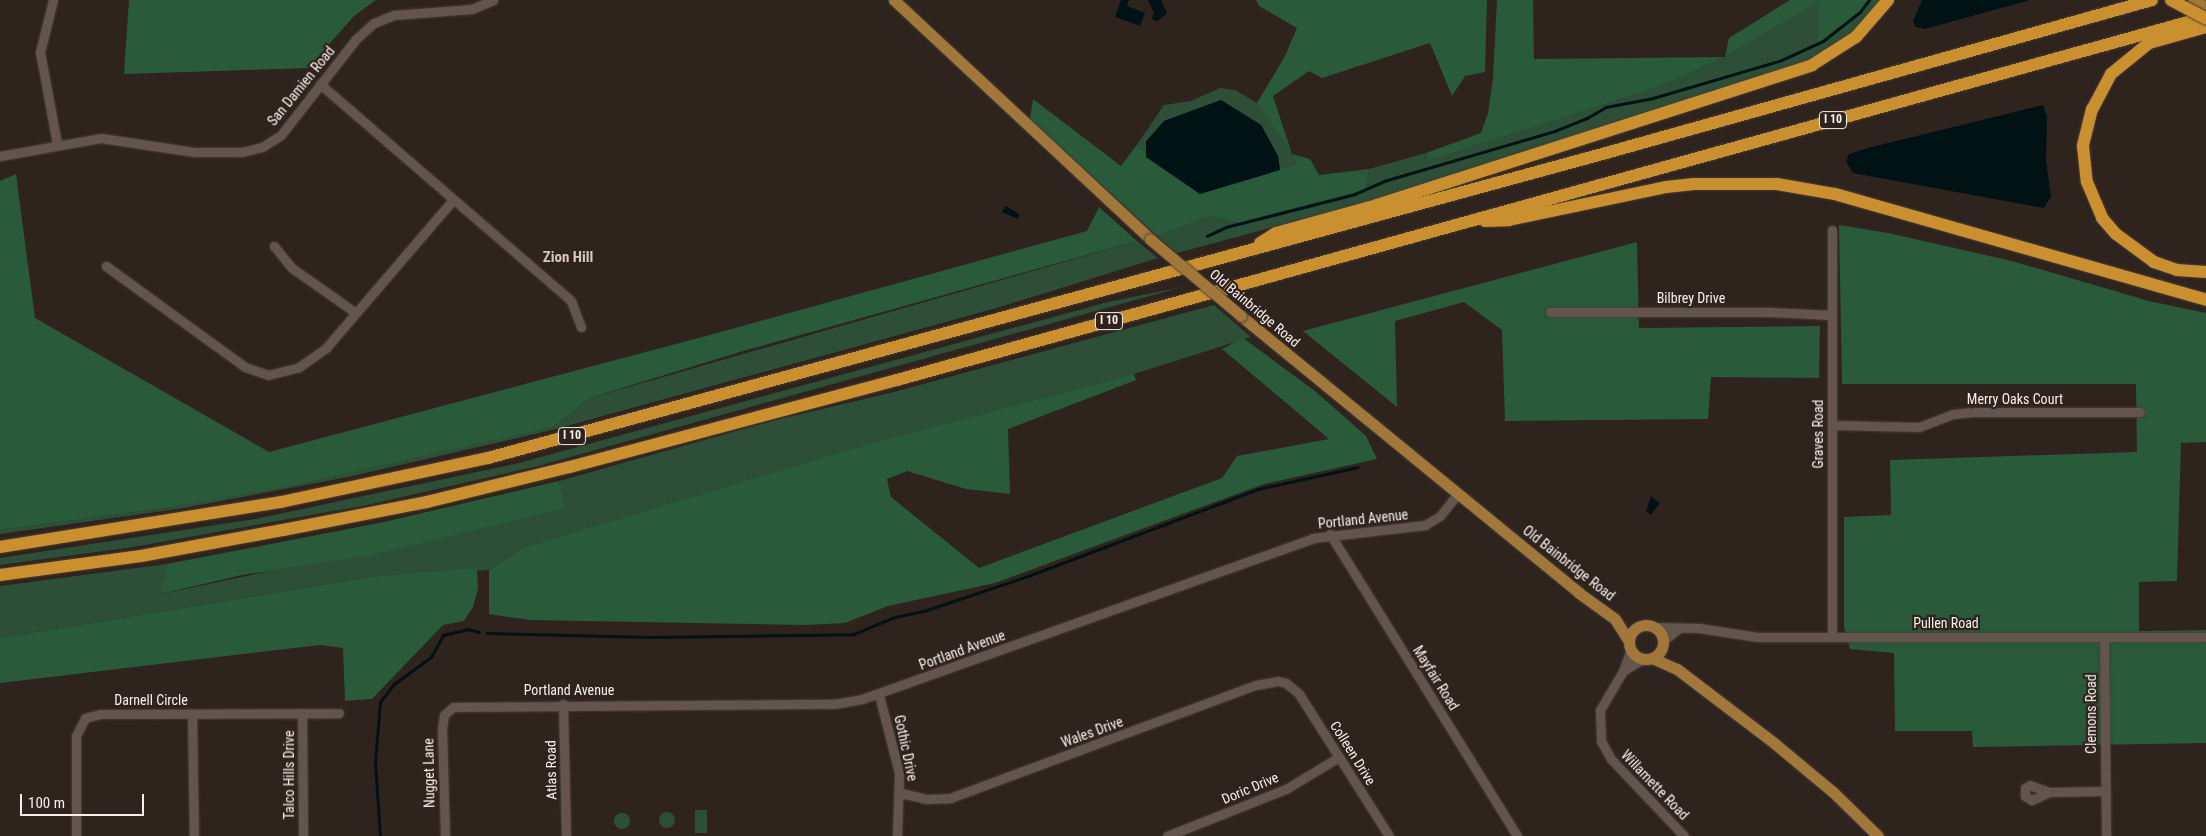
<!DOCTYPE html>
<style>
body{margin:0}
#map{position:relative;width:2206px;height:836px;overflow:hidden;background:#2f231d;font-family:"Roboto Condensed",sans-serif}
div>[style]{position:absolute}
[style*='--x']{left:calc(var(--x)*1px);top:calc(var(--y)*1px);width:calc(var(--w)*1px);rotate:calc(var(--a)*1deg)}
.green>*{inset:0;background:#2d4e37;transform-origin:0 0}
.round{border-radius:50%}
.forest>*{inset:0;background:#295a3a}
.water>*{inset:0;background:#001214}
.stream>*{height:2.5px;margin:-1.25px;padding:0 1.25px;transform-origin:1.25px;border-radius:1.25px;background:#001214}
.roads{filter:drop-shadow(0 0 1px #483e39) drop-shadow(0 0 1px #483e39)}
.minor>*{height:9px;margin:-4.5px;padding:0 4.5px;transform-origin:4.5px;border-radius:4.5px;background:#63554d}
.major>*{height:11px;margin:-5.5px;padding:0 5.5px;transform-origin:5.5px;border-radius:5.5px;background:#a1783a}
.major>.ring{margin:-5.5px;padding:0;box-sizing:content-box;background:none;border:11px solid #a1783a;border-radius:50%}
.highway>*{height:12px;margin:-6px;padding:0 6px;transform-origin:6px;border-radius:6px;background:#ca8f2e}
.bridges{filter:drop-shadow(0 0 1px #483e39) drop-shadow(0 0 1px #483e39)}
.major-bridge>*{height:11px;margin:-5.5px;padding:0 5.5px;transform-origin:5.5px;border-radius:5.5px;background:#a1783a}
.highway-bridge>*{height:12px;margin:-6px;padding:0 6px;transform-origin:6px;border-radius:6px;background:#ca8f2e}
span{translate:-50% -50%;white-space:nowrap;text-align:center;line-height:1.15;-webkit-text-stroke:4.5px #2f231d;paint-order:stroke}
.shield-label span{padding:1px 4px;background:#2f231d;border:1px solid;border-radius:4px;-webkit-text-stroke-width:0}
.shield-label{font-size:12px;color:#f8efeb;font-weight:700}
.street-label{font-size:14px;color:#f8efeb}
.neighbourhood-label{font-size:15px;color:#d8c7bf;font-weight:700}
.scale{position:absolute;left:20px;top:794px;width:124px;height:22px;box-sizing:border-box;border:2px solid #f8efeb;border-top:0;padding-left:6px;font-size:15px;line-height:18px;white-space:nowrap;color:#f8efeb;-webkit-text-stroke:4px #2f231d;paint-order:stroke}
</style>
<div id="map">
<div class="green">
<i style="clip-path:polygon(1821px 0,1819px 44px,1860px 12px,1869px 0,1885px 0,1876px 12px,1825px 55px,1438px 183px,1177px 253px,1157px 236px,1210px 216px,1238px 223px,1366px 190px,1369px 169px,1426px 153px,1428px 161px,1656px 88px,1725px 57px)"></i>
<i style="clip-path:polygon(1220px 88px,1235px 90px,1257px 103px,1292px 154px,1296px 164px,1280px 170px,1278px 156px,1261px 125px,1221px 100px,1164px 121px,1146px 141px,1146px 157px,1136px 146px,1164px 105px,1191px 101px)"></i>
<i style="clip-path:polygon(1137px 241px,1158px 258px,993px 309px,552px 430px,348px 477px,184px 508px,0 534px,0 530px,173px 507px,553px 427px,590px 398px)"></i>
<i style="clip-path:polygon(1182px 287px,538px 466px,367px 505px,134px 547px,0 565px,0 558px,255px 519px,519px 463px,1108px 302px)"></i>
<i style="clip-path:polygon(1214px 305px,1251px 337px,1134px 374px,874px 442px,524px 547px,489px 570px,369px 577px,0 638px,0 586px,167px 564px,162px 594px,564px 508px,559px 481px,776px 420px,894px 392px)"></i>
<i style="left:695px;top:810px;width:12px;height:23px"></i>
<i class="round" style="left:659px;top:812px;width:16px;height:16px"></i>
<i class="round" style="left:614px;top:813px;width:16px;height:16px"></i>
</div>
<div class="forest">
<i style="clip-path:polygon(129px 0,376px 0,354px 16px,308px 68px,124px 74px)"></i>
<i style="clip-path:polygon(1256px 0,1487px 0,1485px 72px,1465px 76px,1452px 96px,1430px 43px,1322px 78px,1309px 71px,1273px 96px,1292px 154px,1310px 159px,1319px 175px,1369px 169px,1366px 190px,1238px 223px,1210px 216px,1157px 236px,1030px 119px,1033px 99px,1121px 166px,1136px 146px,1200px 193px,1296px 164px,1292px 154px,1257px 103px,1285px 56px,1297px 28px,1259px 6px)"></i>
<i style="clip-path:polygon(1497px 0,1533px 0,1534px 59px,1725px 57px,1729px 38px,1790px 0,1869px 0,1860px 12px,1818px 44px,1820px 1px,1725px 57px,1656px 88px,1428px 161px,1426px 153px,1481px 133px,1488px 113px,1493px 78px)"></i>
<i style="clip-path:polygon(16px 174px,35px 318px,269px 452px,706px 336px,1087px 231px,1099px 207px,1137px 241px,743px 351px,590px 398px,553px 427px,289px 486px,173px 507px,0 530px,0 181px)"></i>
<i style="clip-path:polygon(1839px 225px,1888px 233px,2012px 261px,2149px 301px,2206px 313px,2206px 442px,2181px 443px,2177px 581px,2139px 582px,2139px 631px,2206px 630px,2206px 743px,1973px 747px,1972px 731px,1895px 731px,1894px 653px,1850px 649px,1844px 627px,1844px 517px,1891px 515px,1890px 460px,2137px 452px,2136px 384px,1842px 384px)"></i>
<i style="clip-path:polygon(1637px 242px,1639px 328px,1820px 326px,1819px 378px,1711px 377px,1708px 419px,1505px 421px,1502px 330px,1464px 302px,1395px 321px,1397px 407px,1303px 331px)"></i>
<i style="clip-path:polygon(1243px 338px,1315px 391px,1366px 436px,1377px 459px,1264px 484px,995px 583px,888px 606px,845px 623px,806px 625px,529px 620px,489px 614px,489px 570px,524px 547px,874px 442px,1134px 374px,1136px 380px,1008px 429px,1010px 494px,966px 489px,907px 471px,887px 479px,891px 497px,979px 568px,1222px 478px,1237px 456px,1329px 439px,1222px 349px)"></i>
<i style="clip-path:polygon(559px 481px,565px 508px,372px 555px,242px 575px,161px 594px,167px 564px,384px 522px)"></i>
<i style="clip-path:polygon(477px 568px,478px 588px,473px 607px,464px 621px,443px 625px,372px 699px,345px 701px,343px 648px,320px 645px,0 683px,0 638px,369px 577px)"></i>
</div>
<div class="water">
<i style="clip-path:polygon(1121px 0,1129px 0,1127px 6px,1145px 13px,1140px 26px,1115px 17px)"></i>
<i style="clip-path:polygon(1148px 0,1161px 0,1167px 13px,1158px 21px,1152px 19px,1154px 13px)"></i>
<i style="clip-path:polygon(1922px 0,2030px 0,1925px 29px,1916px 27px,1913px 21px)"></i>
<i style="clip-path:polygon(1221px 100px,1261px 125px,1278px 156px,1280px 170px,1200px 194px,1146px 157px,1146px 142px,1164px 121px)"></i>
<i style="clip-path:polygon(2043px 105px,2047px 117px,2046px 161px,2051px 197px,2044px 208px,1853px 173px,1846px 162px,1849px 154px,1868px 148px)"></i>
<i style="clip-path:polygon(1006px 206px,1019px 214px,1018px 219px,1002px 212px)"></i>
<i style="clip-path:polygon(1651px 496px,1660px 503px,1651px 515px,1646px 511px)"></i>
</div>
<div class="stream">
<i style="--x:1207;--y:236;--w:21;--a:-25"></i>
<i style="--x:1226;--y:227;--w:133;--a:-14.3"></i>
<i style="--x:1355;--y:194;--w:32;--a:-24"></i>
<i style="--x:1384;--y:181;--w:178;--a:-16.3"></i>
<i style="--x:1555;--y:131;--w:35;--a:-22"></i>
<i style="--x:1587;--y:118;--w:22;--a:-30"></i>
<i style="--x:1606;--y:107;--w:48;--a:-10.8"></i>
<i style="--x:1653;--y:98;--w:134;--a:-16.4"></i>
<i style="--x:1782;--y:60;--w:45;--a:-24.9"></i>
<i style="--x:1823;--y:41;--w:47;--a:-38.1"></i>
<i style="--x:1860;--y:12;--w:15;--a:-53"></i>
<i style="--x:487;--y:633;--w:163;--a:1.4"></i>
<i style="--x:650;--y:637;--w:204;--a:-0.8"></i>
<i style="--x:854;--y:634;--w:44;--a:-22.5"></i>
<i style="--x:895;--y:617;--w:33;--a:-12"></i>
<i style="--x:927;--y:610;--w:107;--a:-18.6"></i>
<i style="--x:1028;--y:576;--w:246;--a:-20.7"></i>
<i style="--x:1258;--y:489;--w:102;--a:-12.4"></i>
<i style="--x:380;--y:836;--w:74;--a:-93.9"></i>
<i style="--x:375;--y:762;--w:60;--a:-85.2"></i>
<i style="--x:380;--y:702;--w:23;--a:-52"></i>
<i style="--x:394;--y:684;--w:46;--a:-36.1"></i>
<i style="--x:431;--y:657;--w:25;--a:-61"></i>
<i style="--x:443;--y:635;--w:26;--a:-13"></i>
<i style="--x:468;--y:629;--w:11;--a:15"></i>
</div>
<div class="roads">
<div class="minor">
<i style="--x:53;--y:0;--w:54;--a:104"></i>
<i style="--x:40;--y:52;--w:94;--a:79.5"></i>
<i style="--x:320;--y:84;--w:332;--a:40.8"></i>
<i style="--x:571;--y:301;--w:28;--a:69"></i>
<i style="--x:0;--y:156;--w:103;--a:-10.1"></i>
<i style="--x:101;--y:138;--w:94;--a:8.6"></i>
<i style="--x:194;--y:152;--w:48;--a:0"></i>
<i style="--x:242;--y:152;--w:21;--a:-14"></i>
<i style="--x:262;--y:147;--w:22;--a:-32"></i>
<i style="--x:281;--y:135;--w:122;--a:-52"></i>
<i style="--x:356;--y:39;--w:24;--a:-42"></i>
<i style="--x:374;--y:23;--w:22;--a:-22"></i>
<i style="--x:394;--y:15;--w:78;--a:-4.4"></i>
<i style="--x:472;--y:9;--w:23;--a:-23"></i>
<i style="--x:274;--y:246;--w:28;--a:51"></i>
<i style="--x:292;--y:268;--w:78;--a:35.1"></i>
<i style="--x:106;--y:266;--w:172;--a:36"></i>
<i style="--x:245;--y:367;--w:24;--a:19"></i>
<i style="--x:268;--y:375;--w:32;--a:-14"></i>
<i style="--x:299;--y:367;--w:33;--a:-35"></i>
<i style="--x:326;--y:348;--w:195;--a:-49.4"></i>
<i style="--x:1550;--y:312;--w:221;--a:0"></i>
<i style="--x:1771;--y:312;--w:61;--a:2.8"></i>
<i style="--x:1832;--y:425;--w:87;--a:1.3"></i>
<i style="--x:1919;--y:427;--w:36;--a:-21"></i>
<i style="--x:1953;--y:414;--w:19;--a:-6"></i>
<i style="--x:1972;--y:412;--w:168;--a:0"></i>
<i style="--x:1330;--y:534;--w:355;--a:58.2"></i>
<i style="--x:1654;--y:627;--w:45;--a:1.3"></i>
<i style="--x:1699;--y:628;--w:59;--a:8.8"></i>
<i style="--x:1757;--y:637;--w:449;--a:0"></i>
<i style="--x:1832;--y:637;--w:407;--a:-90"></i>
<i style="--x:2104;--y:637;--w:199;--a:89.4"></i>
<i style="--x:1663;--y:641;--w:21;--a:-39"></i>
<i style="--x:1631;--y:649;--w:23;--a:110"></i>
<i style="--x:1623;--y:671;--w:45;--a:120.5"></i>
<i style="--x:1600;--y:710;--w:31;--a:88"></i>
<i style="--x:1601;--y:741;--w:21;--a:61"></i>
<i style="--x:1611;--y:759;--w:106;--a:46.5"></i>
<i style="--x:1623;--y:671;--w:23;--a:-31"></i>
<i style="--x:879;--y:695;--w:81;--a:75.6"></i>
<i style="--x:899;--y:773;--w:63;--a:91.8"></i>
<i style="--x:563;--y:704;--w:132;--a:88.7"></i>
<i style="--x:302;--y:713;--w:123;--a:89.5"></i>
<i style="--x:192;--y:714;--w:122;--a:89.1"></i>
<i style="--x:2049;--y:792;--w:20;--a:-160"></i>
<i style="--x:2030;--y:785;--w:6;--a:149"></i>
<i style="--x:2025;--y:788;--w:8;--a:90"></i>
<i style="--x:2025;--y:796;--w:8;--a:30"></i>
<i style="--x:2032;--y:800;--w:19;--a:-25"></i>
<i style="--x:2049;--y:792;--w:56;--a:-1"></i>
<i style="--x:901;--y:793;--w:26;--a:13"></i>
<i style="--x:926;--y:799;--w:24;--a:-2"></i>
<i style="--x:950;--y:798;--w:326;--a:-20.3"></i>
<i style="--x:1256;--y:685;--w:22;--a:-10"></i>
<i style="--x:1278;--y:681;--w:8;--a:14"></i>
<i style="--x:1286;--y:683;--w:17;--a:40"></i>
<i style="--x:1299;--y:694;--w:168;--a:57.6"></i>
<i style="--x:76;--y:836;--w:100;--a:-90"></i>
<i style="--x:76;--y:736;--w:20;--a:-63"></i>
<i style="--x:85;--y:718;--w:16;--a:-15"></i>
<i style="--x:100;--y:714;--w:239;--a:-0.2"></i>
<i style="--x:445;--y:836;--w:107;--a:-91.6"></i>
<i style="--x:442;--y:729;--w:14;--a:-82"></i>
<i style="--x:444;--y:715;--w:12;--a:-42"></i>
<i style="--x:453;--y:707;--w:381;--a:-0.5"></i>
<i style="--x:834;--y:704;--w:28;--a:-10"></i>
<i style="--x:862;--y:699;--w:479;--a:-19.6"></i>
<i style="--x:1313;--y:538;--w:113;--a:-6.6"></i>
<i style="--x:1425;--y:525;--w:17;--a:-31"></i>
<i style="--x:1440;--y:516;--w:29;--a:-52"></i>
<i style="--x:1167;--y:836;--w:128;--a:-21.6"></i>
<i style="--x:1286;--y:789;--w:62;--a:-31.1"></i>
</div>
<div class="major">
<i style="--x:894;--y:0;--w:350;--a:43"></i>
<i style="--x:2193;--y:0;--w:15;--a:28"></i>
<i style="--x:1241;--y:316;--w:437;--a:39.3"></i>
<i style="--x:1579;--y:593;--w:44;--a:35.8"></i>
<i style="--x:1615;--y:619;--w:26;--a:58"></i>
<i class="ring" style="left:1629px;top:625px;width:23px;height:23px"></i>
<i style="--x:1652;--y:658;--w:27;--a:24"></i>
<i style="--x:1677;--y:669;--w:122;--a:37.3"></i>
<i style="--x:1774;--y:743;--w:77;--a:39.7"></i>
<i style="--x:1833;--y:792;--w:63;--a:44.4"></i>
</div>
<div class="highway">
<i style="--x:2206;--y:27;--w:59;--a:164.3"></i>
<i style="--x:2149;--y:43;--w:49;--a:140.8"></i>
<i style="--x:2111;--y:74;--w:40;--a:118"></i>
<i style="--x:2092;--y:109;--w:38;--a:104"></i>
<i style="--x:2083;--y:146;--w:36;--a:84"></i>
<i style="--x:2087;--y:182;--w:39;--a:67"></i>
<i style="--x:2102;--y:218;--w:21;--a:49"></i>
<i style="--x:2116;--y:234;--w:47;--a:36.4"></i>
<i style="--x:2154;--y:262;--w:24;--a:19"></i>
<i style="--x:2177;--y:270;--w:29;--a:4"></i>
<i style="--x:1485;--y:221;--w:24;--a:-2"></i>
<i style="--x:1509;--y:220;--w:160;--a:-11.9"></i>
<i style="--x:1666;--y:187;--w:28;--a:-6"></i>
<i style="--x:1694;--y:184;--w:83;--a:0"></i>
<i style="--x:1777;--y:184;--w:59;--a:9.8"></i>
<i style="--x:1835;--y:194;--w:386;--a:15.9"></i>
<i style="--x:1260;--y:243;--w:19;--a:-32"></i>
<i style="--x:1276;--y:233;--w:105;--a:-15.5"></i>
<i style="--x:1377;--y:205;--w:457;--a:-17.8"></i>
<i style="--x:1812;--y:65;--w:52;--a:-32.5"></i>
<i style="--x:1856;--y:37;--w:49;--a:-49.1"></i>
<i style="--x:0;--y:547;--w:285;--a:-9.1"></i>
<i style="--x:281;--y:502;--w:212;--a:-12"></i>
<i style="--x:488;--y:458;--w:1159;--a:-15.26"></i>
<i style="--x:1606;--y:153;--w:567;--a:-15.65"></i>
<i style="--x:0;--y:575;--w:142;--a:-7.7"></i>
<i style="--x:141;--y:556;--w:144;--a:-10.4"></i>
<i style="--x:283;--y:530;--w:147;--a:-11"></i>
<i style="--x:427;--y:502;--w:147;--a:-13.8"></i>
<i style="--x:570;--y:467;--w:338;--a:-14.9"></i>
<i style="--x:897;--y:380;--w:1358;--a:-15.5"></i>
</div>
</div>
<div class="bridges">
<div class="major-bridge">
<i style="--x:1150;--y:239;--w:119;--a:40.2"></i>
</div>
<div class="highway-bridge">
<i style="--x:2171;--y:0;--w:40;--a:28"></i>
</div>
</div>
<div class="shield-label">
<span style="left:1833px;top:120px">I 10</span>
<span style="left:1109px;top:321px">I 10</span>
<span style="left:572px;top:436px">I 10</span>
</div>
<div class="street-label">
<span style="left:301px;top:86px;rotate:-51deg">San Damien Road</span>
<span style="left:1691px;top:298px">Bilbrey Drive</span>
<span style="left:1255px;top:308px;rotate:40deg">Old Bainbridge Road</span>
<span style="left:2015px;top:399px">Merry Oaks Court</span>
<span style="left:1818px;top:434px;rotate:-90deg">Graves Road</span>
<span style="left:1363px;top:519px;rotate:-6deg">Portland Avenue</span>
<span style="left:1569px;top:563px;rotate:38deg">Old Bainbridge Road</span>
<span style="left:1946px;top:623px">Pullen Road</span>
<span style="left:962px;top:650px;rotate:-20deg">Portland Avenue</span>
<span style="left:1436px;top:678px;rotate:58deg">Mayfair Road</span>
<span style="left:569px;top:690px">Portland Avenue</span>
<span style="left:151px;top:700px">Darnell Circle</span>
<span style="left:2091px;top:714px;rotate:-90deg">Clemons Road</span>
<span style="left:1092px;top:732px;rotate:-20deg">Wales Drive</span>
<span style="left:906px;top:748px;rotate:78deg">Gothic Drive</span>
<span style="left:1353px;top:753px;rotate:58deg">Colleen Drive</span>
<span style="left:551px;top:770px;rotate:-91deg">Atlas Road</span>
<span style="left:429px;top:773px;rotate:-91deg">Nugget Lane</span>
<span style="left:289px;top:775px;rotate:-90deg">Talco Hills Drive</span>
<span style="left:1655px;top:785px;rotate:46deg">Willamette Road</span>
<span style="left:1250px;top:788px;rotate:-23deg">Doric Drive</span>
</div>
<div class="neighbourhood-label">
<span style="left:568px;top:258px">Zion Hill</span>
</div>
<div class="scale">100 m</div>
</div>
